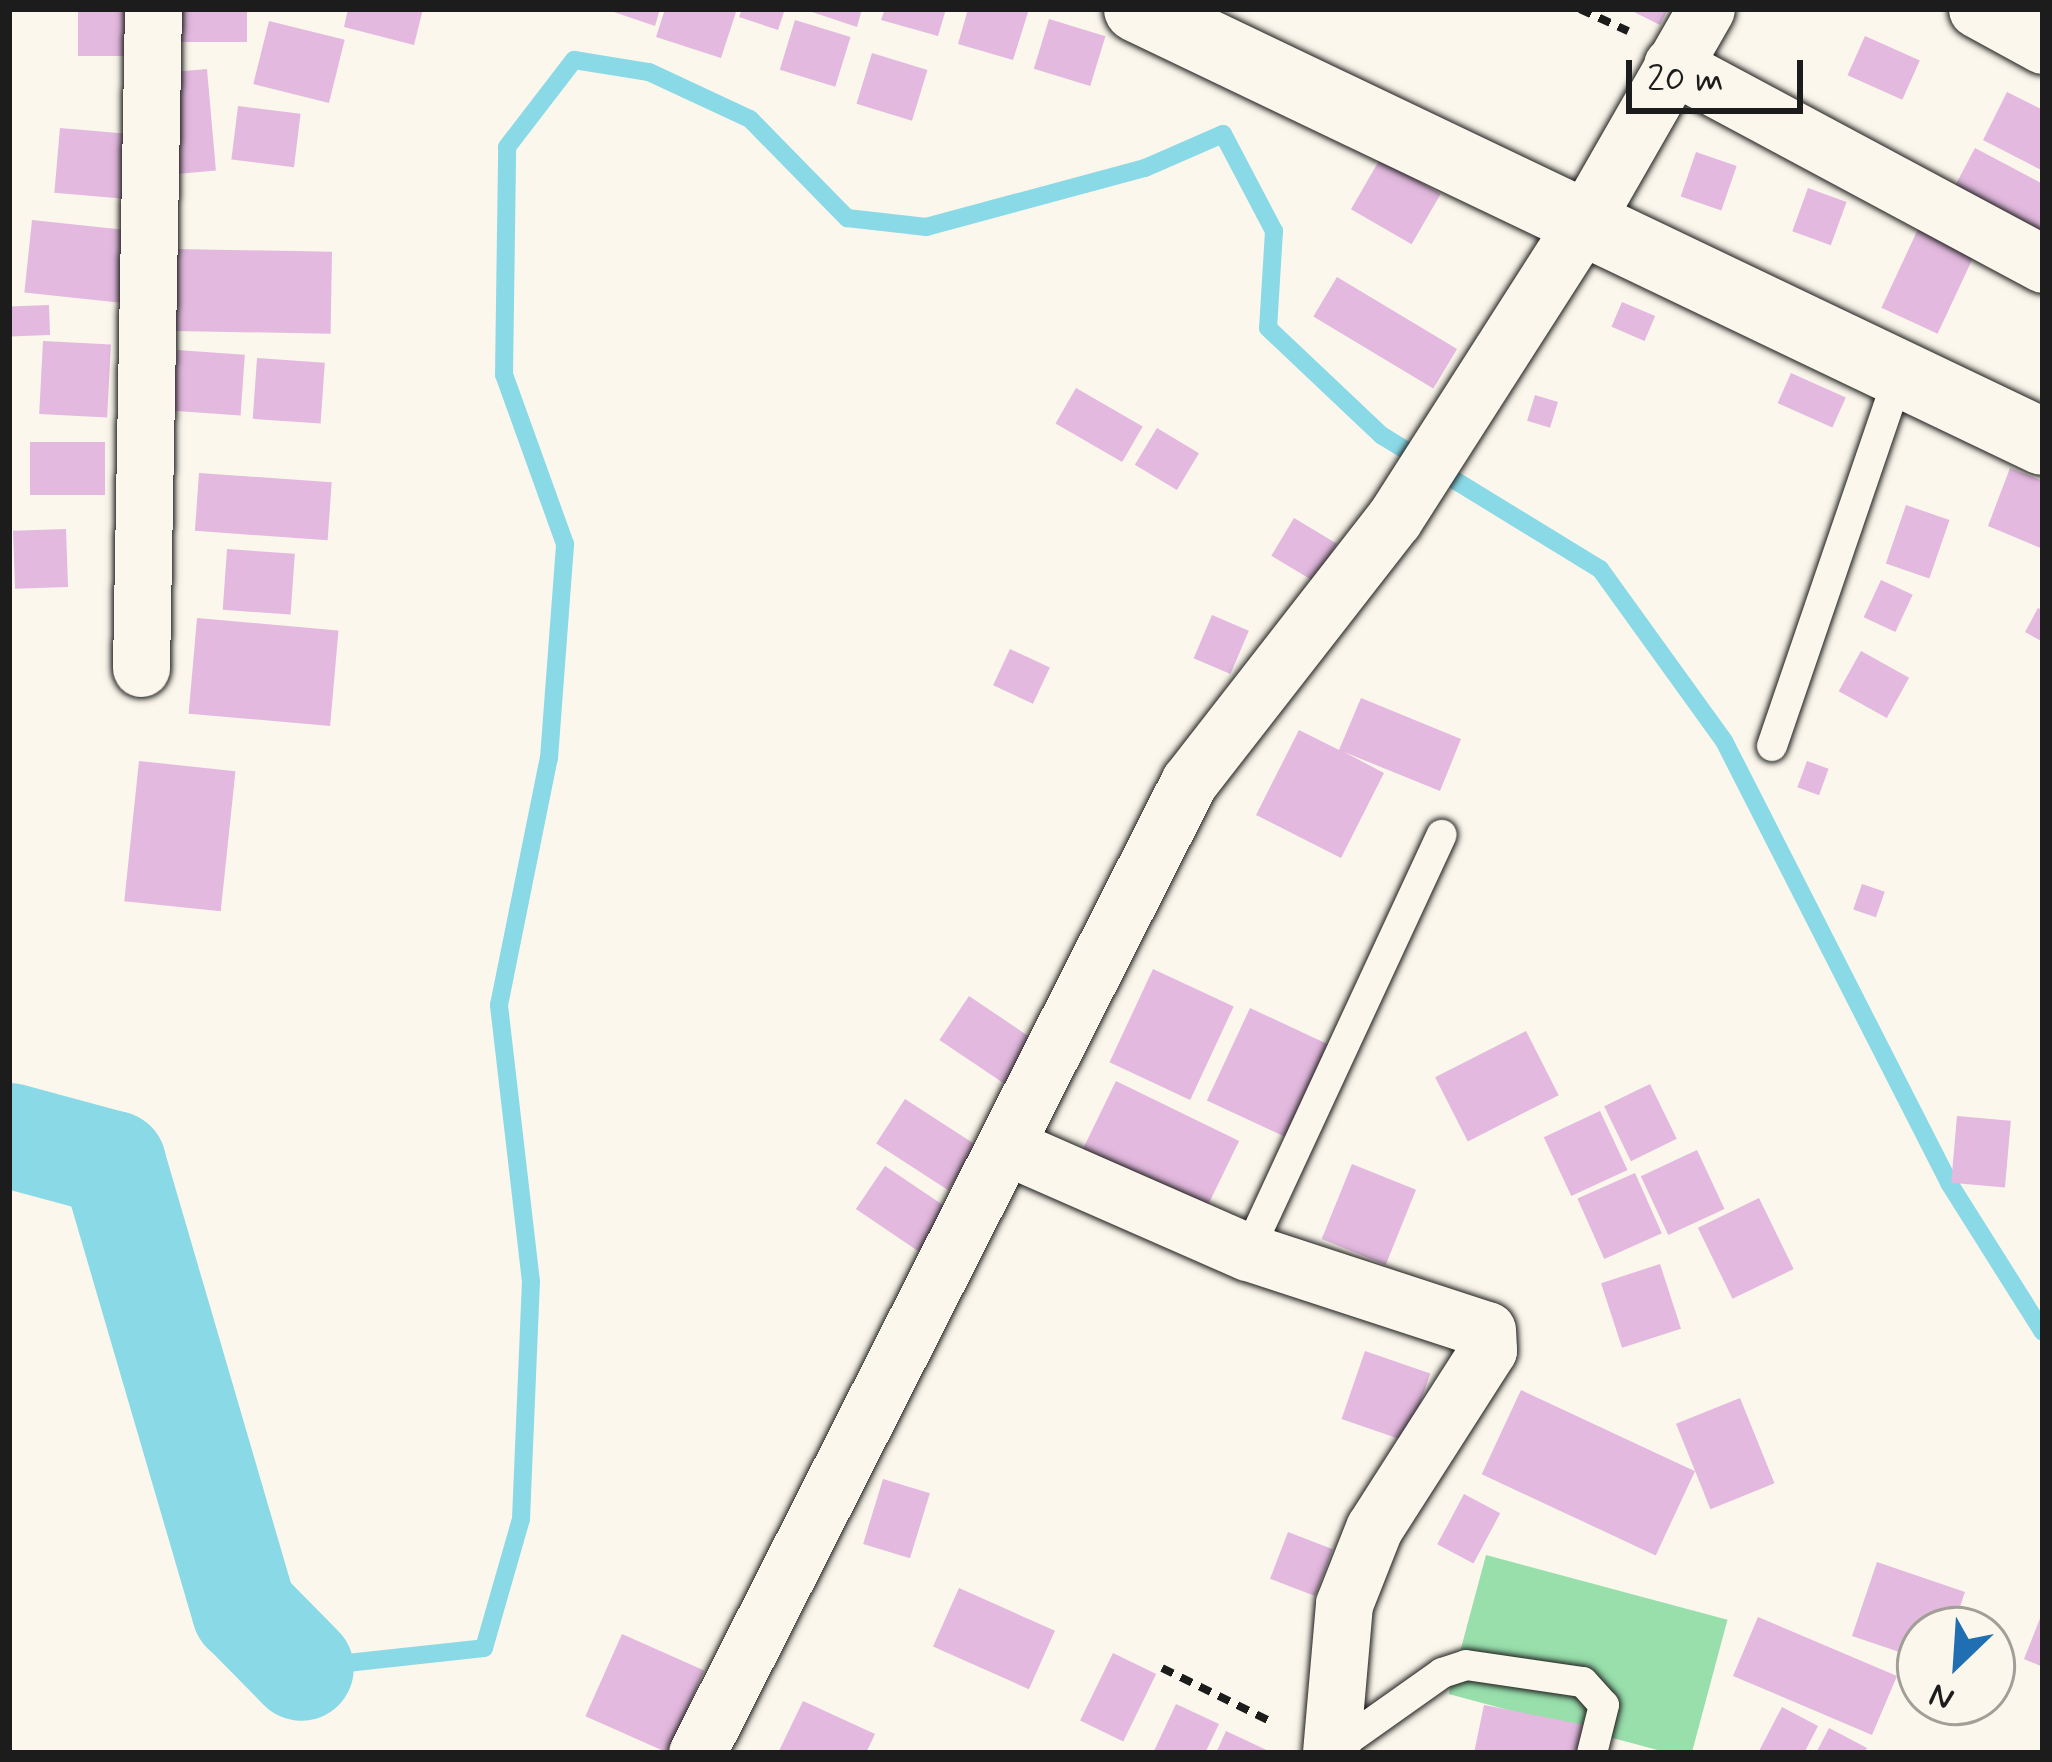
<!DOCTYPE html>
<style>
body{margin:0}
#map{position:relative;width:2052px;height:1762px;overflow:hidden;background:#fbf7ec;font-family:Mynerve,sans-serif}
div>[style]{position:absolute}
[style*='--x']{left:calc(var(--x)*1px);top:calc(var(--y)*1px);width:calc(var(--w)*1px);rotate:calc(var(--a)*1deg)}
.green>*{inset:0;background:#98dfac;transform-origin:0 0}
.stream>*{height:18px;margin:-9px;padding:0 9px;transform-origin:9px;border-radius:9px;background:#8ad9e7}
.river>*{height:105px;margin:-52.5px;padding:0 52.5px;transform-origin:52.5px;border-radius:52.5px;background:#8ad9e7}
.building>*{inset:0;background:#e3b9df;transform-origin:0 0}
.path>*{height:8px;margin-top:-4px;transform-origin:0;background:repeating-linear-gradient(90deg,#1c1c1c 0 12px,transparent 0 21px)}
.roads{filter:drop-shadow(0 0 3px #1c1c1c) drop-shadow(0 0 3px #1c1c1c)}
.lane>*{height:30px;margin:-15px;padding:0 15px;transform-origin:15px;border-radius:15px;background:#fbf7ec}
.street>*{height:57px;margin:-28.5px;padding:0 28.5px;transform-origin:28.5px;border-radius:28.5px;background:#fbf7ec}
.secondary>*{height:66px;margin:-33px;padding:0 33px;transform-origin:33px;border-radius:33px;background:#fbf7ec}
span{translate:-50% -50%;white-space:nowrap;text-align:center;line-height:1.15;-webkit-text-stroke:10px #fbf7ec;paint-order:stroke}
.frame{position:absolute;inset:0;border:12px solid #1c1c1c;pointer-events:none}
.north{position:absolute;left:1896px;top:1606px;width:120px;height:120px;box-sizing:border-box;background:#fbf7ec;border:3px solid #a29f99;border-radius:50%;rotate:205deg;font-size:33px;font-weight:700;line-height:48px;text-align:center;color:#1c1c1c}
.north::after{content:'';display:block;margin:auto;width:42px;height:54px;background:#1f6fb2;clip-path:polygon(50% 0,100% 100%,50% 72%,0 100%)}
.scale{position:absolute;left:1626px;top:60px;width:177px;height:54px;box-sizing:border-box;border:6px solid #1c1c1c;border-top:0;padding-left:15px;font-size:36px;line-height:42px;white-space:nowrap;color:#1c1c1c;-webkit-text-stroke:9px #fbf7ec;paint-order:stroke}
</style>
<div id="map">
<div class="green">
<i style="left:1486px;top:1555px;width:250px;height:144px;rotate:15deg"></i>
</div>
<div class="stream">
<i style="--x:301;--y:1668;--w:184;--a:-6.2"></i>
<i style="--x:484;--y:1648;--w:134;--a:-74"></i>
<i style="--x:521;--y:1519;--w:237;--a:-87.6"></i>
<i style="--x:531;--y:1282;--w:279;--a:-96.6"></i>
<i style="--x:499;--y:1005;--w:252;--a:-78.6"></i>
<i style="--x:549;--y:758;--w:215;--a:-85.7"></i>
<i style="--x:565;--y:544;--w:180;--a:-109.8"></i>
<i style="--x:504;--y:375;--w:228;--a:-89.2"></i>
<i style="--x:507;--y:147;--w:110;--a:-52.4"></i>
<i style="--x:574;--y:60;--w:76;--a:9.1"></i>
<i style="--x:649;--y:72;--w:111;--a:25"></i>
<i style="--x:750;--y:119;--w:139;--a:45.6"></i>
<i style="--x:847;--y:218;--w:80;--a:6.5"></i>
<i style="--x:926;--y:227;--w:227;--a:-15.1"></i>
<i style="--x:1145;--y:168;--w:85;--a:-23.6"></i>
<i style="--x:1223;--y:134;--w:110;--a:62.3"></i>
<i style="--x:1274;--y:231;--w:97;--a:93.5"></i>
<i style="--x:1268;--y:328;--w:156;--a:43.4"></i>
<i style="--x:1381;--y:435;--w:257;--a:31.5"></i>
<i style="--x:1600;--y:569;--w:212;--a:54.2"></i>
<i style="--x:1724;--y:741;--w:496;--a:63"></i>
<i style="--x:1949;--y:1183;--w:176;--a:57.8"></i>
</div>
<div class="river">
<i style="--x:9;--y:1135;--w:108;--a:15.1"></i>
<i style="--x:113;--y:1163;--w:466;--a:73.7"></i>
<i style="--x:244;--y:1610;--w:81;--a:45.5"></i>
</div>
<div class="building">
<i style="left:78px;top:9px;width:53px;height:47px"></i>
<i style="left:174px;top:9px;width:73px;height:33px"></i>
<i style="clip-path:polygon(348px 9px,423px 9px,414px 45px,344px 27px)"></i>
<i style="clip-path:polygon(605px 9px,660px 9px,655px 26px)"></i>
<i style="clip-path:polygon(665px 9px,737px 9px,721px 58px,656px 37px)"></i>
<i style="clip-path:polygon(742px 9px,785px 9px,778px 30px,739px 17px)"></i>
<i style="clip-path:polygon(803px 9px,862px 9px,857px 27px)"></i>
<i style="clip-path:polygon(885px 9px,946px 9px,938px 36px,881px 20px)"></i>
<i style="clip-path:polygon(968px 9px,1029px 9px,1013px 60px,958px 44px)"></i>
<i style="clip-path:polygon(1628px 9px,1668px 9px,1660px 25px)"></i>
<i style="left:1049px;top:19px;width:59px;height:52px;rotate:17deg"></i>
<i style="left:795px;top:20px;width:58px;height:52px;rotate:17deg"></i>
<i style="left:269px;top:21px;width:78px;height:65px;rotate:14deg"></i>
<i style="left:1865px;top:36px;width:60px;height:43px;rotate:24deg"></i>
<i style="left:872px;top:53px;width:58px;height:53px;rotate:17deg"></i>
<i style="left:207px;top:69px;width:102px;height:44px;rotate:85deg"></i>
<i style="clip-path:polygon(2007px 92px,2043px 110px,2043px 171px,1983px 140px)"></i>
<i style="left:238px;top:106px;width:63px;height:54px;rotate:7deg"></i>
<i style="left:60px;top:128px;width:73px;height:65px;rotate:5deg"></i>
<i style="clip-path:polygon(1975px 148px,2043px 184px,2043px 250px,1947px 201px)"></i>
<i style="left:1696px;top:152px;width:43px;height:47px;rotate:19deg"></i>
<i style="left:1380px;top:159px;width:70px;height:58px;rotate:30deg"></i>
<i style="left:1808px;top:188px;width:41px;height:46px;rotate:20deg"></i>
<i style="left:32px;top:220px;width:97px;height:73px;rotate:6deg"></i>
<i style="left:1919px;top:227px;width:62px;height:89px;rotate:25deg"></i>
<i style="left:176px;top:249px;width:156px;height:82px;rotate:1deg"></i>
<i style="left:1337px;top:277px;width:140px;height:46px;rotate:31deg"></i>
<i style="left:1622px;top:302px;width:36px;height:27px;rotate:23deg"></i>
<i style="left:49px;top:305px;width:30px;height:40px;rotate:88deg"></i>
<i style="left:43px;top:341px;width:68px;height:73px;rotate:3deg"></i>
<i style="left:177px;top:350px;width:68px;height:61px;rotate:4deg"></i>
<i style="left:257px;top:358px;width:68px;height:61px;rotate:4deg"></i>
<i style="left:1791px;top:373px;width:60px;height:33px;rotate:24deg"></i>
<i style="left:1076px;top:388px;width:77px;height:41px;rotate:30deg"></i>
<i style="left:1535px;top:395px;width:24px;height:27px;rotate:17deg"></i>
<i style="left:1157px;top:428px;width:49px;height:43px;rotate:31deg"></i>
<i style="left:30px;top:442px;width:75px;height:53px"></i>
<i style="clip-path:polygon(2010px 468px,2043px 481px,2043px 549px,1988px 526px)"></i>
<i style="left:199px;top:473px;width:133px;height:58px;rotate:4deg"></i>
<i style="left:1906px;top:505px;width:46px;height:62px;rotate:19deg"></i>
<i style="left:1294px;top:518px;width:50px;height:44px;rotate:31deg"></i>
<i style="left:66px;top:529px;width:58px;height:53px;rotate:88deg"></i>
<i style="left:227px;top:549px;width:68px;height:61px;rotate:4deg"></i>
<i style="left:1881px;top:580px;width:35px;height:41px;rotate:25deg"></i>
<i style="clip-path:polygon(2038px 608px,2043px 611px,2043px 642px,2025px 632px)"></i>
<i style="left:1212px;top:615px;width:40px;height:47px;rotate:23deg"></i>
<i style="left:197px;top:618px;width:142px;height:96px;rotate:5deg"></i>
<i style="left:1010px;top:649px;width:44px;height:40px;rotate:25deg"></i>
<i style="left:1861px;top:651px;width:55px;height:46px;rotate:29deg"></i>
<i style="clip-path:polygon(1361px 698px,1461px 739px,1440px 791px,1344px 752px,1384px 773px,1341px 858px,1256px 815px,1299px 730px,1339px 750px)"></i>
<i style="left:139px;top:761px;width:97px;height:141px;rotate:6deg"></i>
<i style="left:1807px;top:761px;width:23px;height:28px;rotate:20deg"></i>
<i style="left:1862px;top:884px;width:24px;height:27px;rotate:19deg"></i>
<i style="left:1153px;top:969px;width:89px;height:103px;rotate:25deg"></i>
<i style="left:969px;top:996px;width:87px;height:53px;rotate:34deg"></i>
<i style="left:1250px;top:1008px;width:90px;height:102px;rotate:25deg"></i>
<i style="left:1526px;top:1031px;width:72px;height:102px;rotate:63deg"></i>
<i style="left:1116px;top:1081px;width:137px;height:85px;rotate:26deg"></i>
<i style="left:1650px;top:1084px;width:61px;height:51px;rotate:64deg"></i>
<i style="left:905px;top:1099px;width:86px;height:53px;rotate:33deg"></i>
<i style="left:1600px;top:1111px;width:65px;height:62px;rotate:65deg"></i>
<i style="left:1957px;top:1116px;width:54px;height:67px;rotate:5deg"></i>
<i style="left:1697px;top:1150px;width:65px;height:62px;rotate:65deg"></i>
<i style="left:1352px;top:1164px;width:69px;height:81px;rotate:22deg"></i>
<i style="left:885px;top:1166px;width:86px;height:52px;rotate:34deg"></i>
<i style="left:1635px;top:1173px;width:66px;height:63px;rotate:66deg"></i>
<i style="left:1759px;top:1198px;width:79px;height:68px;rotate:64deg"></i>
<i style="left:1660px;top:1264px;width:68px;height:62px;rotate:72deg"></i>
<i style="left:1365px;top:1351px;width:69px;height:72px;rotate:19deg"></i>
<i style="left:1521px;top:1390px;width:192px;height:93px;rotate:25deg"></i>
<i style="left:1740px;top:1398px;width:92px;height:69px;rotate:68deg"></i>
<i style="left:883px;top:1479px;width:49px;height:68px;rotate:17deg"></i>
<i style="left:1464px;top:1494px;width:41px;height:57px;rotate:28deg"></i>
<i style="left:1288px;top:1532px;width:48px;height:50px;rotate:21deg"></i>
<i style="clip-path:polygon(1877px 1562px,1965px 1592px,1952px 1630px,1920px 1630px,1920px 1659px,1852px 1636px)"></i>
<i style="left:959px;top:1588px;width:105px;height:64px;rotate:24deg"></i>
<i style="clip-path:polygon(2043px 1611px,2043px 1667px,2024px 1659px)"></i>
<i style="left:1758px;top:1617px;width:151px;height:64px;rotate:23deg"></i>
<i style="left:622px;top:1634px;width:90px;height:90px;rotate:24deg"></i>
<i style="left:1113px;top:1653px;width:48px;height:75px;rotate:26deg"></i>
<i style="clip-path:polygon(803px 1701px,875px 1734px,866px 1753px,778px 1753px)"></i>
<i style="clip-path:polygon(1176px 1704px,1219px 1724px,1205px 1753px,1153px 1753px)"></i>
<i style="clip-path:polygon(1484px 1705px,1585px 1725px,1579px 1753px,1474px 1753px)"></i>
<i style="clip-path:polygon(1782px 1707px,1818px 1726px,1804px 1753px,1758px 1753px)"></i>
<i style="clip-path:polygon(1829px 1728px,1867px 1748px,1864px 1753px,1816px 1753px)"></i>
<i style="clip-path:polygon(1226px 1731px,1273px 1753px,1216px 1753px)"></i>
</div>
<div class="path">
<i style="--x:1580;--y:9;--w:53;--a:24.6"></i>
<i style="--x:1162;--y:1668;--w:125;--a:26.2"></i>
</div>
<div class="roads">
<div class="lane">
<i style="--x:1772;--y:746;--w:394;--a:-71.1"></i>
<i style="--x:1248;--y:1252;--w:460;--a:-65.1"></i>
<i style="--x:1332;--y:1751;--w:135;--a:-35.3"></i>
<i style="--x:1442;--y:1673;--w:25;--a:-18"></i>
<i style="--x:1466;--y:1665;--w:118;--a:8.3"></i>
<i style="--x:1583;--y:1682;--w:31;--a:48"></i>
<i style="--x:1604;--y:1705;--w:49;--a:104"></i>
</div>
<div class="street">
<i style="--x:1977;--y:9;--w:75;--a:28.6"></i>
<i style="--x:1672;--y:65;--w:421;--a:28.2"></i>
<i style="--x:141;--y:668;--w:659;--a:-88.96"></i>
<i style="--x:1006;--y:1146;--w:264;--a:23.7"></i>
<i style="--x:1248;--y:1252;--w:251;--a:18.1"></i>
<i style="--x:1487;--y:1330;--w:20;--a:87"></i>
<i style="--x:1488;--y:1350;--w:211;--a:122.6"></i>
<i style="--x:1374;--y:1528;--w:82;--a:111.5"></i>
<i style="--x:1344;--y:1604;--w:150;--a:95"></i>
<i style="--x:697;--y:1753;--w:1089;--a:-63.13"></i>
<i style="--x:1189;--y:782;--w:333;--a:-52.1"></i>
<i style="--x:1394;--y:519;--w:353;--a:-57.4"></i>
<i style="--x:1584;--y:222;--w:245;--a:-60.2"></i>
</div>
<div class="secondary">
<i style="--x:1137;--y:9;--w:1004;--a:25.54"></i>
</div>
</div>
<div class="frame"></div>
<div class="north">N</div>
<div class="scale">20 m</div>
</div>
